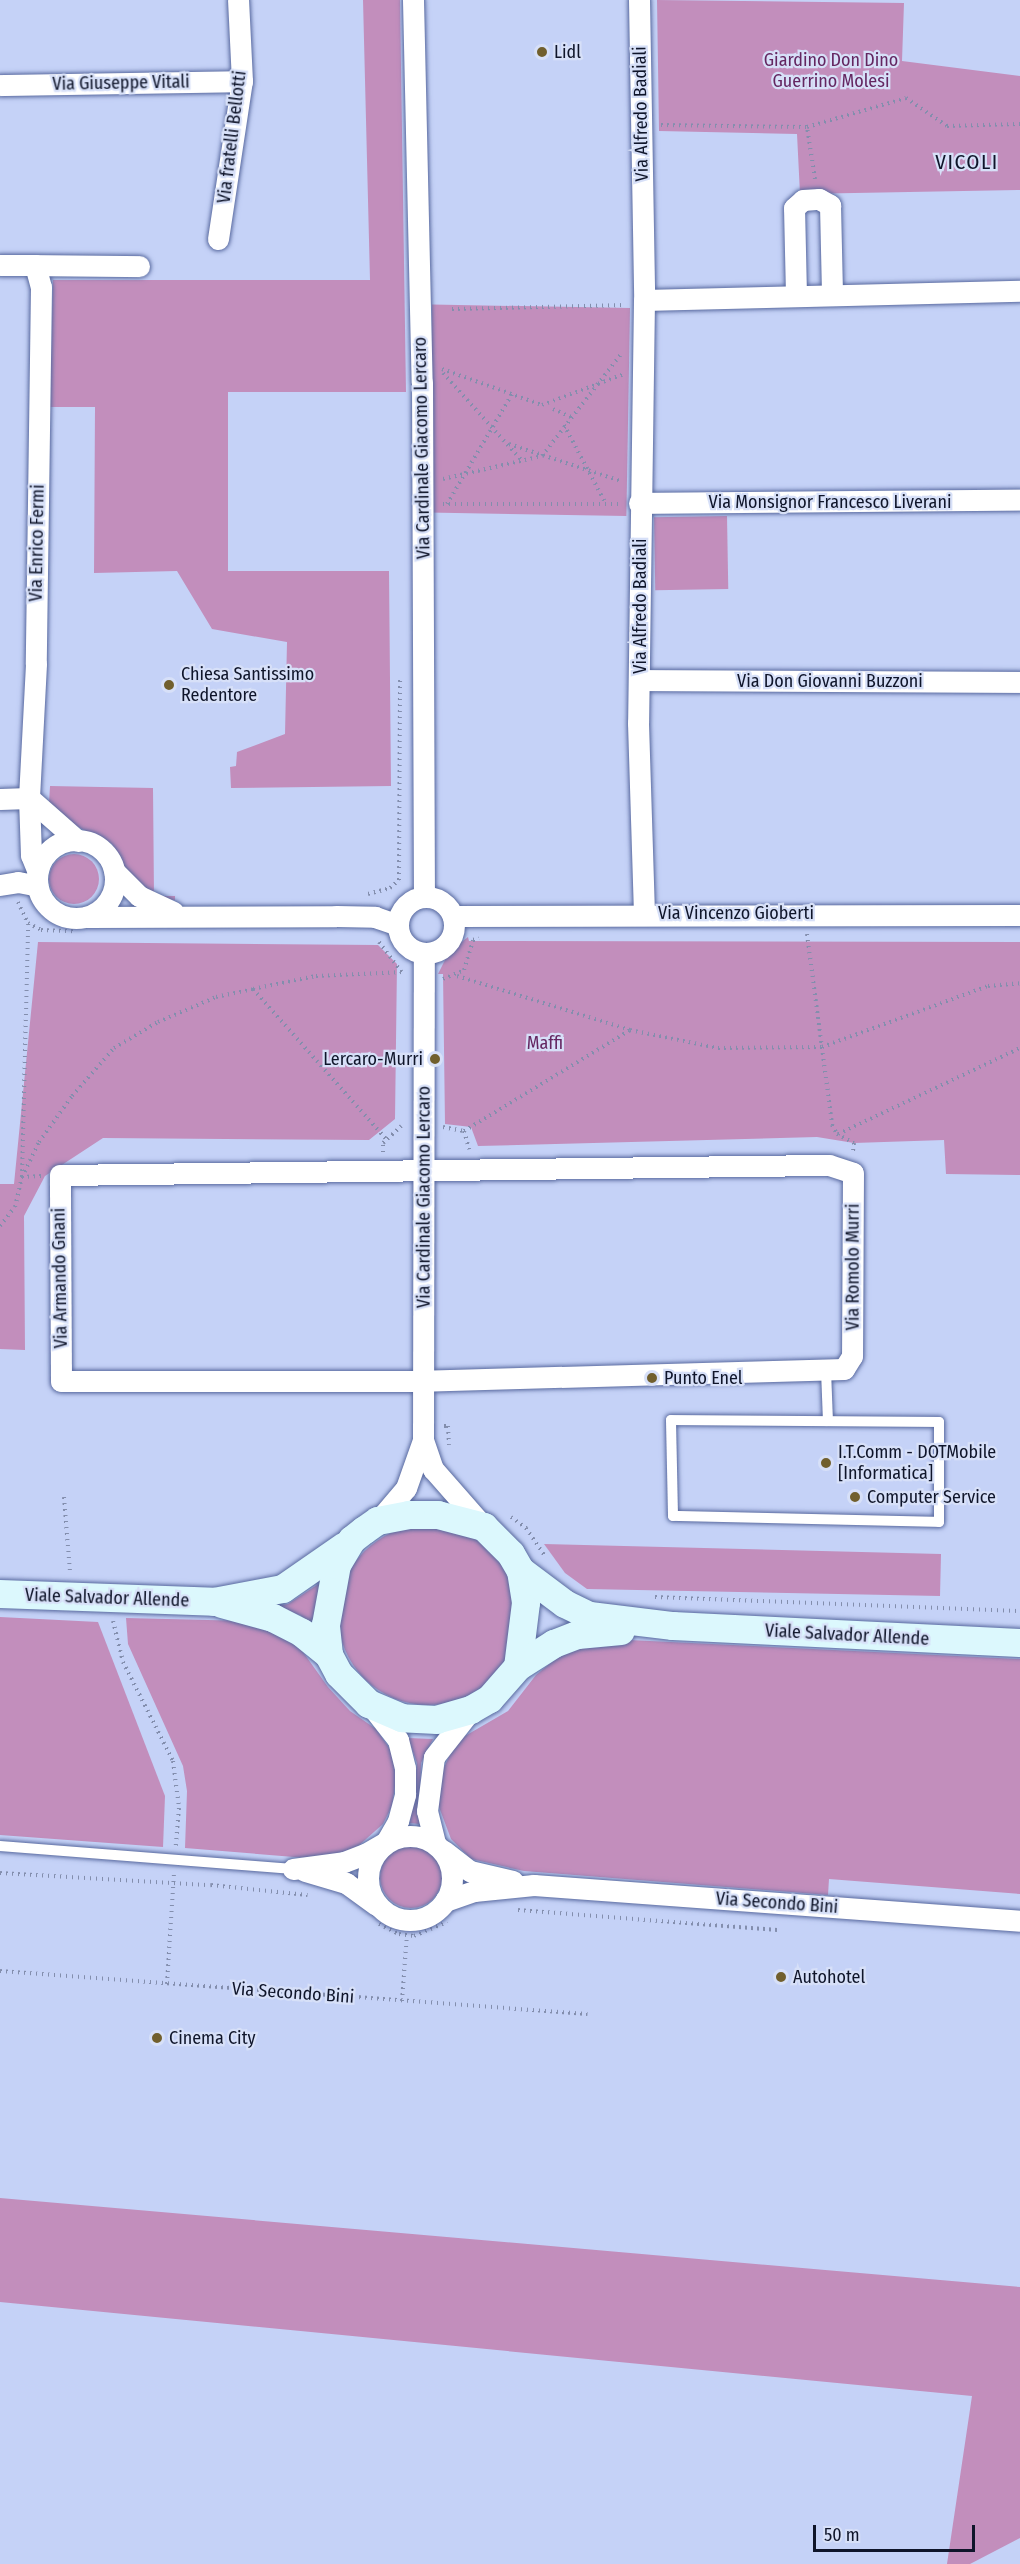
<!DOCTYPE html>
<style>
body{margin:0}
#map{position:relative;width:1020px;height:2564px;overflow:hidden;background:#c5d2f7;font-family:"Fira Sans Condensed",sans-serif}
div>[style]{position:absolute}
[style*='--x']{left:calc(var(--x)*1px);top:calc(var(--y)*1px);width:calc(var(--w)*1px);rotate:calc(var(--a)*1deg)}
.green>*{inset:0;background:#c28ebc;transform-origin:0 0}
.round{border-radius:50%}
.path>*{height:4px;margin-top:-2px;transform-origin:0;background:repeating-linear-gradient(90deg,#838ead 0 1.5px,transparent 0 6px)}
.roads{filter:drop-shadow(0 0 2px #58699f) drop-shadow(0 0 2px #58699f)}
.service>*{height:10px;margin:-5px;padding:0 5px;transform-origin:5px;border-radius:5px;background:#fff}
.minor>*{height:21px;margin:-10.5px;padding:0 10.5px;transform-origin:10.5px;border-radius:10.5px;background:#fff}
.minor>.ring{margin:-10.5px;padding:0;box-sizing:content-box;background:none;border:21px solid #fff;border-radius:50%}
.secondary>*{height:28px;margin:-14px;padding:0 14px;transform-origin:14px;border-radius:14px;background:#dcf8fd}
.dots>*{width:16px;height:16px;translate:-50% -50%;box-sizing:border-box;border:3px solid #d7e0f8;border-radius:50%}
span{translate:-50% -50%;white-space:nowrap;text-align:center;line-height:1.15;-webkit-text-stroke:4.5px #d7e0f8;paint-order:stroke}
.poi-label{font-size:18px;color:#0f152a}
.left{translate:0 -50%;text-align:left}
.right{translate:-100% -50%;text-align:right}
.park-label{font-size:18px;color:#642661}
.street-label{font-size:18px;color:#0f152a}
.quarter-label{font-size:21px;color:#0f152a;letter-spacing:1.5px}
.scale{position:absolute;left:813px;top:2525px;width:162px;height:27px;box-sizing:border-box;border:3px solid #0f152a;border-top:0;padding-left:8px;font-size:18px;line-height:21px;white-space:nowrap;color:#0f152a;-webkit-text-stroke:4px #d7e0f8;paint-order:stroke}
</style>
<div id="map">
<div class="green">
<i style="clip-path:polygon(363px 0,400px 0,406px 392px,228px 392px,228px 571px,389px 571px,391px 786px,231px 788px,230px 767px,236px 766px,237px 752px,285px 734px,287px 642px,212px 629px,177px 571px,94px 573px,95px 407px,50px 407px,53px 280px,370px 280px)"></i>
<i style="clip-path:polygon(657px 0,904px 3px,902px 61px,1020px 76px,1020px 190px,800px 194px,797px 134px,659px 131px)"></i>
<i style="left:630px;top:308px;width:208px;height:198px;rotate:91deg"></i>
<i style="left:727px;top:516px;width:73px;height:73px;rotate:89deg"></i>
<i style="clip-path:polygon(50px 786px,153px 788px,154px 896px,175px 896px,175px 900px,154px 899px,129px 877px,112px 844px,72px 824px,49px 803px)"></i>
<i class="round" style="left:49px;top:854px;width:50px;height:50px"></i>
<i style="clip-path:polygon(468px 937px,469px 941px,1020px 942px,1020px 1175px,946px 1174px,944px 1140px,854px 1143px,817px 1137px,478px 1146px,471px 1127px,445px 1124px,443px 974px,438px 974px,449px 952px)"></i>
<i style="clip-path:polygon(38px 942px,378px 945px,397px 964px,395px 1119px,369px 1140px,103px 1138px,45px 1176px,24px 1216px,25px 1350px,0 1349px,0 1184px,14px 1184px)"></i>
<i class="round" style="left:338px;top:1525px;width:180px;height:180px"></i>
<i style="clip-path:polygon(544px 1544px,941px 1554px,940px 1596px,587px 1589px,565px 1573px)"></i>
<i style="clip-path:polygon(323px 1581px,319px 1632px,300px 1615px,270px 1607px,288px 1604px)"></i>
<i style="clip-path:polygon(0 1617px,98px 1622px,165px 1796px,163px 1847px,0 1835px)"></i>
<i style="clip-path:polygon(126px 1618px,248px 1621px,293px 1638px,328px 1687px,350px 1711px,376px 1729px,392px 1752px,396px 1779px,392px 1806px,383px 1824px,356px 1848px,319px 1859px,185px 1848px,187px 1791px,183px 1766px,128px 1644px)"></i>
<i style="clip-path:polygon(629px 1640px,1020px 1659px,1020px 1894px,829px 1879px,828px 1895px,524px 1871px,471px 1859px,451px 1839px,439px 1807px,441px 1774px,453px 1748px,465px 1736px,508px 1711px,536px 1675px,558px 1657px,586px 1644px)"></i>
<i style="clip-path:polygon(408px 1738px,433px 1739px,421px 1763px,419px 1824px,410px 1823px,417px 1763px)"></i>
<i class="round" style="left:380px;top:1846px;width:62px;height:62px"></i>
<i style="clip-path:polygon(0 2198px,1020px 2287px,1020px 2538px,970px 2564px,947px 2564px,972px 2396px,0 2302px)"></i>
</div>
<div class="path">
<i style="--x:661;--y:125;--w:146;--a:0.8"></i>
<i style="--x:815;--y:179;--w:53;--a:-98.7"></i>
<i style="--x:807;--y:127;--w:103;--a:-16.3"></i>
<i style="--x:906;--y:98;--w:50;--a:34.3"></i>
<i style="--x:947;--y:126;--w:73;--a:-1.6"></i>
<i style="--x:452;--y:309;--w:173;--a:-1.3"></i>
<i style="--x:442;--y:369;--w:106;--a:19.8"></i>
<i style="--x:542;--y:405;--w:88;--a:-20.7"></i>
<i style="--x:443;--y:373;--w:120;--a:48"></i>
<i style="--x:553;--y:409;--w:20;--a:24"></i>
<i style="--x:564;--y:425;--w:89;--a:62"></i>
<i style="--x:509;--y:444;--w:118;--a:18.3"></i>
<i style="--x:443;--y:479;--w:102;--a:-13.1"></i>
<i style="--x:542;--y:456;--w:130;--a:-52.2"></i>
<i style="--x:443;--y:504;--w:176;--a:0"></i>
<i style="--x:447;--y:504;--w:128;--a:-59.4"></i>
<i style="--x:368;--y:894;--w:23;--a:-15"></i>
<i style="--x:390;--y:888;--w:12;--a:-42"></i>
<i style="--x:399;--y:880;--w:203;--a:-89.7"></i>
<i style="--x:18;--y:902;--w:23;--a:65"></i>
<i style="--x:28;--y:923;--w:15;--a:28"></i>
<i style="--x:41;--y:930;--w:33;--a:2"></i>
<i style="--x:807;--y:934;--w:193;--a:82.5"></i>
<i style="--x:832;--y:1125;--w:10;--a:61"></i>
<i style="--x:837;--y:1134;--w:19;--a:28"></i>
<i style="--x:854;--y:1143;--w:8;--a:97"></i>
<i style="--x:379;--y:942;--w:38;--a:53"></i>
<i style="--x:457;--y:976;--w:181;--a:17.3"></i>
<i style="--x:443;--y:979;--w:23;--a:-23"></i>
<i style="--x:464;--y:970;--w:31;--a:-73"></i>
<i style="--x:473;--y:940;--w:6;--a:-18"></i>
<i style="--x:253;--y:989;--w:202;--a:48.4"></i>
<i style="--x:443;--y:1127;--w:21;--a:11"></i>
<i style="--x:464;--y:1131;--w:19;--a:74"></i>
<i style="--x:464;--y:1131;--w:194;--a:-31.3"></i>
<i style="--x:630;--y:1030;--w:90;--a:11.6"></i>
<i style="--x:718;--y:1048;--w:104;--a:-0.6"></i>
<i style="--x:822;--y:1047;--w:177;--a:-20.2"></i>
<i style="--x:988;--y:986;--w:32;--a:-5"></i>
<i style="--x:838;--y:1134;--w:201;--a:-25.3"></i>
<i style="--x:383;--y:1152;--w:9;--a:-90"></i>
<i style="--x:383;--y:1143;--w:25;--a:-43"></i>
<i style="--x:41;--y:1176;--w:19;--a:177"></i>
<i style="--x:22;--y:1177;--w:39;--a:-64"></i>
<i style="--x:39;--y:1142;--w:57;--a:-54.3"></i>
<i style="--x:72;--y:1096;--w:64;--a:-48.8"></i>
<i style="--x:114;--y:1048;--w:51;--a:-30.6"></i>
<i style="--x:158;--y:1022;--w:63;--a:-23.3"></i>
<i style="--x:216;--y:997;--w:38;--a:-12"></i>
<i style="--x:253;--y:989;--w:64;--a:-11.7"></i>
<i style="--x:316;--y:976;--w:86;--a:-2.7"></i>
<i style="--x:0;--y:1226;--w:24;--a:-52"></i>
<i style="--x:15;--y:1207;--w:31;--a:-77"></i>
<i style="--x:22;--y:1177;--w:254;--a:-88.6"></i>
<i style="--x:444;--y:1426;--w:4;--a:0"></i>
<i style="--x:448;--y:1426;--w:19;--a:87"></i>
<i style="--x:64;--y:1497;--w:74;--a:85.4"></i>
<i style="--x:511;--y:1517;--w:19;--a:36"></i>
<i style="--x:526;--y:1528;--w:34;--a:56"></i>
<i style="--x:655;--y:1597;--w:365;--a:2.2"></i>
<i style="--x:113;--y:1621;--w:42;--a:76.3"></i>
<i style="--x:123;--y:1662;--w:111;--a:63.2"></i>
<i style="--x:173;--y:1761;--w:47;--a:82.7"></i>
<i style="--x:179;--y:1808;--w:38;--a:95"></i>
<i style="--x:0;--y:1873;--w:211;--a:3.3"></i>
<i style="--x:211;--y:1885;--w:97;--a:5.9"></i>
<i style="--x:518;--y:1910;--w:263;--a:4.4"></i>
<i style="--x:379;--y:1924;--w:22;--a:27"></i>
<i style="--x:399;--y:1934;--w:15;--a:8"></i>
<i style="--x:414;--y:1936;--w:36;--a:-23"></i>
<i style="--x:0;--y:1971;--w:589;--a:4.19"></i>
<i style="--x:167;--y:1984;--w:110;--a:-86.4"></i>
<i style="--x:402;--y:2001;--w:66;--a:-85.7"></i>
</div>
<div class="roads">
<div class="service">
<i style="--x:826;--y:1370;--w:51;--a:87.8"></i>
<i style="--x:671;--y:1420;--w:268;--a:0.4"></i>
<i style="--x:939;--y:1422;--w:100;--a:90"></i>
<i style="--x:939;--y:1522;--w:266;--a:-178.7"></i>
<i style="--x:673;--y:1516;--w:96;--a:-91.2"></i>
<i style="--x:0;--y:1846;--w:294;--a:4.5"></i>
</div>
<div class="minor">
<i style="--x:413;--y:0;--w:382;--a:88.7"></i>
<i style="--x:422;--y:382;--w:514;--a:89.78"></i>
<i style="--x:639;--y:0;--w:300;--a:89"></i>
<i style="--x:644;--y:300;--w:423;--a:90.8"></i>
<i style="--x:638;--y:723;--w:190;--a:88.2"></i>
<i style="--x:0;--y:85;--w:242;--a:-0.9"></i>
<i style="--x:218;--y:239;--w:160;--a:-81.4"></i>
<i style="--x:242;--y:81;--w:81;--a:-92.8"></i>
<i style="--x:0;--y:265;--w:35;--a:0"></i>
<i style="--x:35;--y:265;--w:23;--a:75"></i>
<i style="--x:41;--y:287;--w:377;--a:90.8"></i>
<i style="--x:36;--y:664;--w:134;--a:93"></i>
<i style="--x:29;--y:798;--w:57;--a:88"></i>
<i style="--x:31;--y:855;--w:18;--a:68"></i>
<i style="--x:35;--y:265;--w:104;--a:0.6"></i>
<i style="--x:796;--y:295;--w:87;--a:-91.3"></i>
<i style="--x:794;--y:208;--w:12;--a:-42"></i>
<i style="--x:803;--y:200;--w:16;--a:-4"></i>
<i style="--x:819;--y:199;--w:13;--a:29"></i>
<i style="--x:830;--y:205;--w:89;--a:88.7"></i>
<i style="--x:644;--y:300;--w:376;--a:-1.4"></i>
<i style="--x:639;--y:503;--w:381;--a:-0.5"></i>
<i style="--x:640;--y:680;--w:380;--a:0.3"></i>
<i style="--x:29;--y:798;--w:65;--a:41.3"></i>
<i style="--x:0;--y:799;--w:29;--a:-2"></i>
<i class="ring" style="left:37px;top:840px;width:57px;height:57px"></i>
<i style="--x:114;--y:871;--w:35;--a:45"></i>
<i style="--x:139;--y:896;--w:38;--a:25"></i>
<i style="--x:0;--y:885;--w:18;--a:-9"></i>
<i style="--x:18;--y:882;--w:20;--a:11"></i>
<i class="ring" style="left:398px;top:897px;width:35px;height:35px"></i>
<i style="--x:453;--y:916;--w:567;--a:-0.1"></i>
<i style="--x:87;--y:917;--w:249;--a:-0.2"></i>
<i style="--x:336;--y:916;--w:39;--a:1"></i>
<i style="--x:375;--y:917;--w:24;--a:19"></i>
<i style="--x:829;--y:1165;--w:25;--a:18"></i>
<i style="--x:853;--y:1173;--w:183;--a:90.3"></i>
<i style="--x:852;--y:1356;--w:15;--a:122"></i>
<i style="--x:844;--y:1369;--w:420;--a:178.4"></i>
<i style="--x:424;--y:1381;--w:363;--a:180"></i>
<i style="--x:61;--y:1381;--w:206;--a:-90.3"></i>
<i style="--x:60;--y:1175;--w:769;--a:-0.75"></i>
<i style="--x:423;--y:1440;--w:31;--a:71"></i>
<i style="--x:433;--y:1469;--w:77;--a:48.7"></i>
<i style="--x:378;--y:1521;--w:43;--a:-49.7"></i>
<i style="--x:406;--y:1488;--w:51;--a:-70.5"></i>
<i style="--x:423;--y:1440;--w:487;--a:-89.9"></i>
<i class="ring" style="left:368px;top:1836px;width:63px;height:63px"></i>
<i style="--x:435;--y:1843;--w:33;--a:-104"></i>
<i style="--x:427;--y:1811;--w:54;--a:-82.6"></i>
<i style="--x:434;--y:1757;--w:60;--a:-51.8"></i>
<i style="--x:444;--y:1851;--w:33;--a:38"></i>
<i style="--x:470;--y:1871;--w:44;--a:13.1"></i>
<i style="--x:293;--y:1869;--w:51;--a:-7.8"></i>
<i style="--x:344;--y:1862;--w:22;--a:-21"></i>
<i style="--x:365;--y:1854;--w:24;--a:-30"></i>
<i style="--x:386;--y:1842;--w:24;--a:-60"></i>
<i style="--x:398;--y:1821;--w:28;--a:-75"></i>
<i style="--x:405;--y:1794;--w:26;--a:-90"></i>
<i style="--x:405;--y:1768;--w:29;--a:-104"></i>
<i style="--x:398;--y:1740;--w:42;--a:-128.2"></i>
<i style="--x:305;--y:1871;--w:43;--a:16.3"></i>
<i style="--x:346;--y:1883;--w:37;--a:36"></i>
<i style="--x:445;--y:1901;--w:31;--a:-19"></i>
<i style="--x:474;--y:1891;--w:60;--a:-5.7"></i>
<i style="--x:534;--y:1885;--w:487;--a:4.2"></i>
</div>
<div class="secondary">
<i style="--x:409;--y:1515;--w:29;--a:0"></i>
<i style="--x:438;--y:1515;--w:48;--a:14.6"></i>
<i style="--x:484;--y:1527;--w:38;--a:45"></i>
<i style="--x:511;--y:1554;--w:20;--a:60"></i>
<i style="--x:521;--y:1571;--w:32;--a:81"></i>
<i style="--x:526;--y:1603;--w:64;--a:97.1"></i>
<i style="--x:518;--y:1667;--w:43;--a:131.2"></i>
<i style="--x:490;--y:1699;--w:22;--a:150"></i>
<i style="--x:471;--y:1710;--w:35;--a:164"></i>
<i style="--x:437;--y:1720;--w:35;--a:-177"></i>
<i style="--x:402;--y:1718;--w:36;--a:-157"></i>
<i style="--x:369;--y:1704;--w:42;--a:-135"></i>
<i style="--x:339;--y:1674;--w:21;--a:-118"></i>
<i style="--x:329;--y:1655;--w:30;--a:-96"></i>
<i style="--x:326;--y:1625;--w:61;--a:-79.6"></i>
<i style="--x:337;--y:1565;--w:29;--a:-59"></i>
<i style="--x:352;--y:1540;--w:16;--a:-38"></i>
<i style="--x:365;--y:1530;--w:16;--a:-35"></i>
<i style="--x:378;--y:1521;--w:32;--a:-11"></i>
<i style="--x:521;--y:1571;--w:55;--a:36.9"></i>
<i style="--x:565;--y:1604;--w:28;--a:26"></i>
<i style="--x:590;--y:1616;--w:84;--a:6.9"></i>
<i style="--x:673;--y:1626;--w:347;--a:2.8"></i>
<i style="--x:0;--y:1594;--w:214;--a:2.1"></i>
<i style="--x:214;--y:1602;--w:70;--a:-10.7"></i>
<i style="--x:283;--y:1589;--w:75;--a:-34.7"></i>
<i style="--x:222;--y:1604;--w:53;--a:15.4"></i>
<i style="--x:273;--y:1618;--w:33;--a:27"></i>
<i style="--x:302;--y:1633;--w:35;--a:39"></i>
<i style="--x:518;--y:1667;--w:43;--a:-32.6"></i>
<i style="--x:554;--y:1644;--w:26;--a:-21"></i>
<i style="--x:578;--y:1635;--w:43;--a:-5.3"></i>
</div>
</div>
<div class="dots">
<i style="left:542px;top:52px;background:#715f2d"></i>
<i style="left:169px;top:685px;background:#715f2d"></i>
<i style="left:435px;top:1059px;background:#715f2d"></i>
<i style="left:652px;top:1378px;background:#715f2d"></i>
<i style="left:826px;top:1463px;background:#715f2d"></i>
<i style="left:855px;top:1497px;background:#715f2d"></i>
<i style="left:781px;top:1977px;background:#715f2d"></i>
<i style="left:157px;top:2038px;background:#715f2d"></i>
</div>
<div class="poi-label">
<span class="left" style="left:554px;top:52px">Lidl</span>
<span class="left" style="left:181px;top:685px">Chiesa Santissimo<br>Redentore</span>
<span class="right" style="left:423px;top:1059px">Lercaro-Murri</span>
<span class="left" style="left:664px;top:1378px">Punto Enel</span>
<span class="left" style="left:838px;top:1463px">I.T.Comm - DOTMobile<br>[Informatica]</span>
<span class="left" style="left:867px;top:1497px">Computer Service</span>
<span class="left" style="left:793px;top:1977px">Autohotel</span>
<span class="left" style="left:169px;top:2038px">Cinema City</span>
</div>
<div class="park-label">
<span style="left:831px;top:71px">Giardino Don Dino<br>Guerrino Molesi</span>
<span style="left:545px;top:1043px">Maffi</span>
</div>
<div class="street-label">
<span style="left:121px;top:83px;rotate:-1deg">Via Giuseppe Vitali</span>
<span style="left:641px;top:114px;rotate:-91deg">Via Alfredo Badiali</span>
<span style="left:232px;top:137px;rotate:-83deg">Via fratelli Bellotti</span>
<span style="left:422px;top:448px;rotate:-91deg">Via Cardinale Giacomo Lercaro</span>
<span style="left:830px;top:502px">Via Monsignor Francesco Liverani</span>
<span style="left:37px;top:543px;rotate:-89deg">Via Enrico Fermi</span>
<span style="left:640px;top:606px;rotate:-90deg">Via Alfredo Badiali</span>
<span style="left:830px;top:681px">Via Don Giovanni Buzzoni</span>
<span style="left:736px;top:913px">Via Vincenzo Gioberti</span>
<span style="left:424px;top:1197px;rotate:-90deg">Via Cardinale Giacomo Lercaro</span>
<span style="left:853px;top:1267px;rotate:-90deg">Via Romolo Murri</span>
<span style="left:60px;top:1278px;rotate:-91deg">Via Armando Gnani</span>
<span style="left:107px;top:1598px;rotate:2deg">Viale Salvador Allende</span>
<span style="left:847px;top:1635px;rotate:3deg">Viale Salvador Allende</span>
<span style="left:777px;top:1903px;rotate:4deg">Via Secondo Bini</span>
<span style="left:293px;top:1993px;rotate:4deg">Via Secondo Bini</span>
</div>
<div class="quarter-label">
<span style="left:967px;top:162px">VICOLI</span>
</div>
<div class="scale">50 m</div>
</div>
